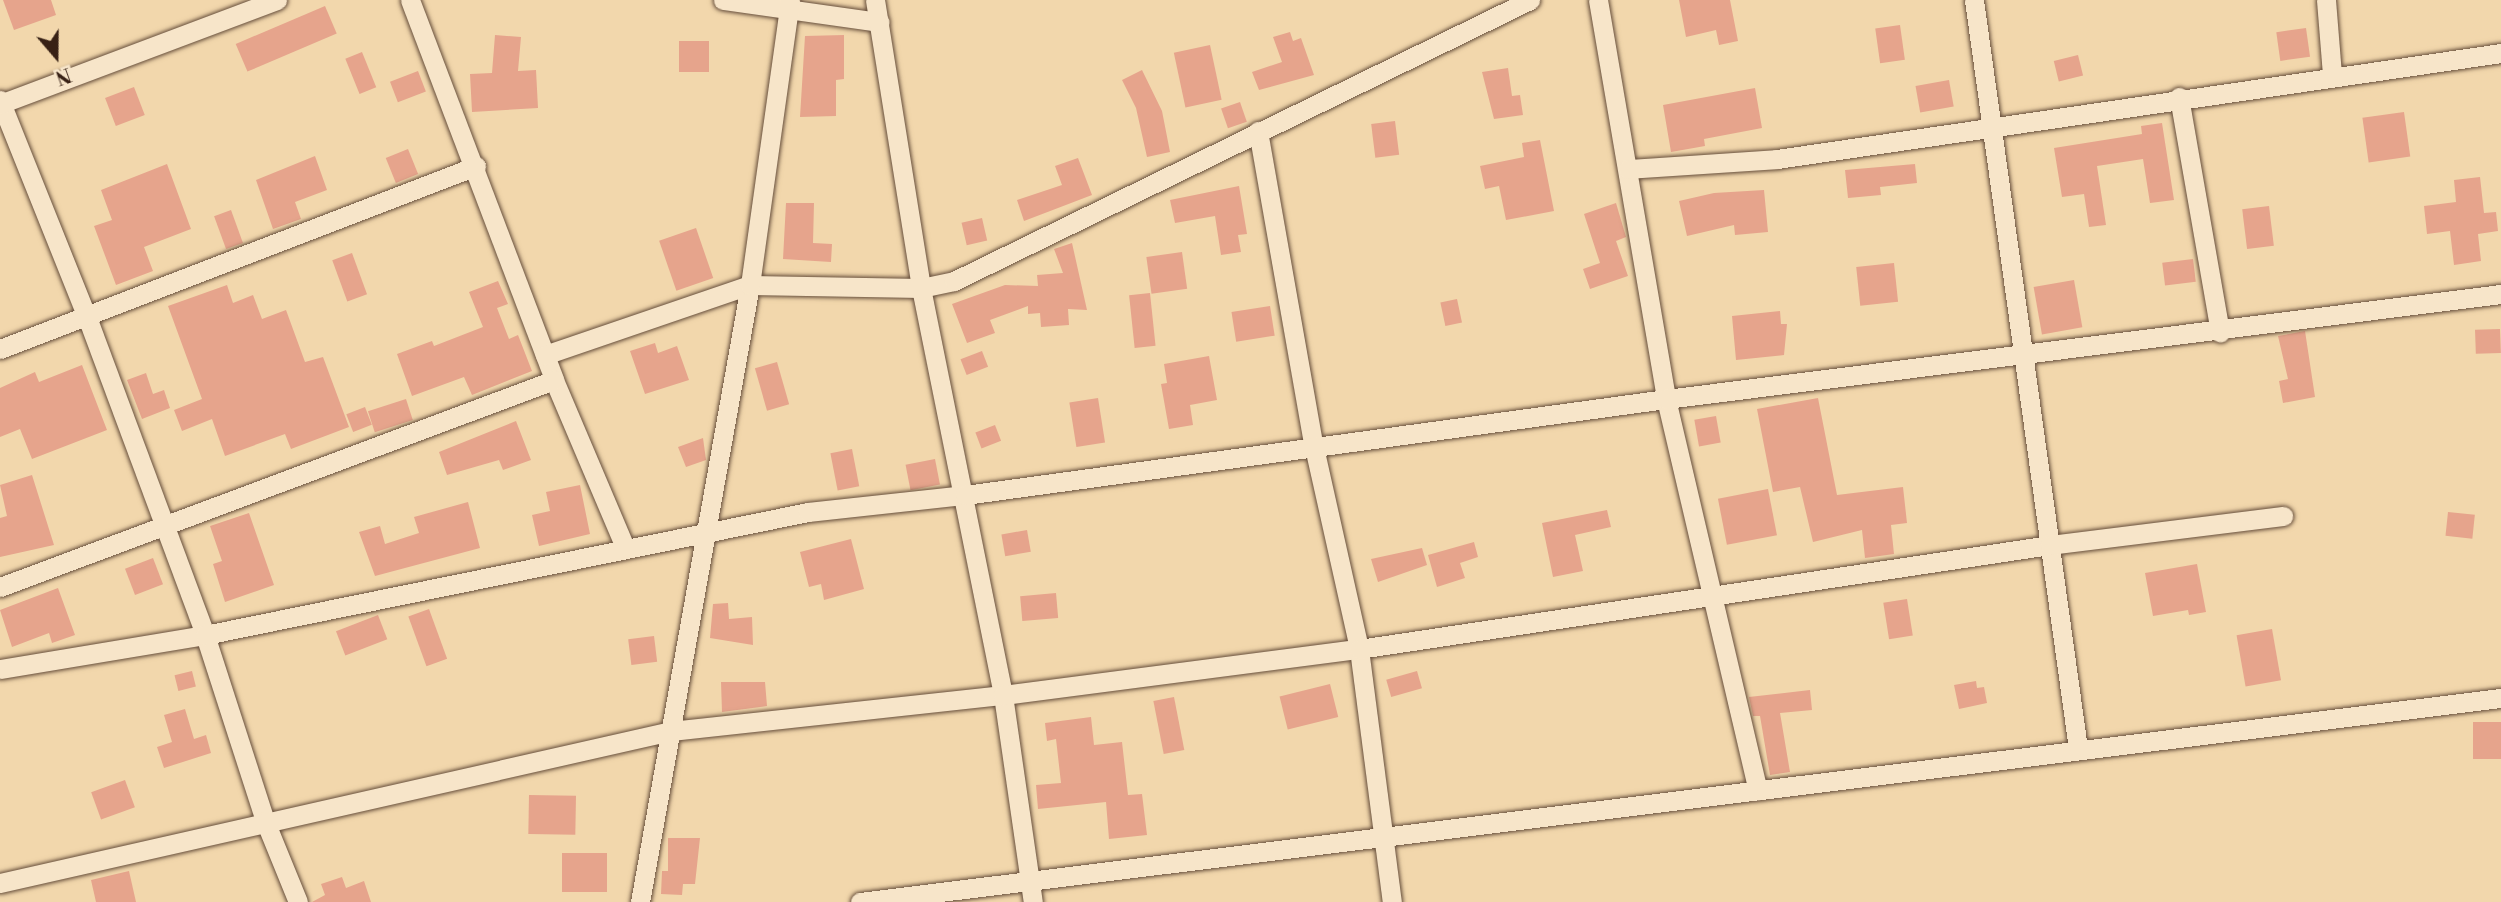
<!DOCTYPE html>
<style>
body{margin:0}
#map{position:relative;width:2501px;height:902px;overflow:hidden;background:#f2d7ac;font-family:"Libre Bodoni",serif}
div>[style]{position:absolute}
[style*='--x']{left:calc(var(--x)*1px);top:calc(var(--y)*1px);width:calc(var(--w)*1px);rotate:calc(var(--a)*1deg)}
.building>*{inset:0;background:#e6a48c;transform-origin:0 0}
.roads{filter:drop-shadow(0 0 2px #664e3b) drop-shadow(0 0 2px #664e3b)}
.street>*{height:19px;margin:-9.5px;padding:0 9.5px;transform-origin:9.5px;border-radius:9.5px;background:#f7e5c9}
span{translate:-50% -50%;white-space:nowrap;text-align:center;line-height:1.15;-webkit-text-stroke:7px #f7e5c9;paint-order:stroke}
.north{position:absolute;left:21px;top:21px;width:70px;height:70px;-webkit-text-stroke:5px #f7e5c9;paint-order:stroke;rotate:160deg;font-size:19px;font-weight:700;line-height:28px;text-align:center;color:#382115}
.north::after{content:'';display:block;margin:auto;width:24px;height:32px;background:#382115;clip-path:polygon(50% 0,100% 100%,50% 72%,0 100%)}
</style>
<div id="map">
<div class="building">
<i style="clip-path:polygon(3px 0,51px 0,56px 15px,14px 30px)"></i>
<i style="clip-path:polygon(1679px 0,1730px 0,1738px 41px,1719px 45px,1716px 30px,1686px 37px)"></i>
<i style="left:325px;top:6px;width:30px;height:97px;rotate:67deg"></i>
<i style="left:1900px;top:25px;width:35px;height:25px;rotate:82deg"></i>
<i style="left:2306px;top:28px;width:29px;height:30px;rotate:82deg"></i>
<i style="clip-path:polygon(1290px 32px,1293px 41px,1301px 38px,1314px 75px,1259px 90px,1252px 72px,1282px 62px,1273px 37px)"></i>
<i style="clip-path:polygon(495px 35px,521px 37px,518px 71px,536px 70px,538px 108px,472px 112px,470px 74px,492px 73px)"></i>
<i style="clip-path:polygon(844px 35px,844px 79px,836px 80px,836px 116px,800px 117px,805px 36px)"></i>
<i style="left:679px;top:41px;width:30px;height:31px"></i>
<i style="left:1210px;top:45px;width:56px;height:37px;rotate:78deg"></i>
<i style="left:362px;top:52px;width:38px;height:18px;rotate:68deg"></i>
<i style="left:2078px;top:55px;width:21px;height:25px;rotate:76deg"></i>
<i style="clip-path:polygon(1508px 68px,1512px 96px,1520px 95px,1523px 115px,1494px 119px,1482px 72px)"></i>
<i style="clip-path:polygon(1142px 70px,1162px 111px,1170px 152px,1147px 157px,1136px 108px,1122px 80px)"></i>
<i style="left:418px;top:71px;width:22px;height:30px;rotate:69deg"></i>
<i style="left:1949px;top:80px;width:27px;height:34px;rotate:80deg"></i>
<i style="left:134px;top:87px;width:30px;height:31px;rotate:69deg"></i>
<i style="clip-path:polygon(1755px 88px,1762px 128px,1704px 139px,1705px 146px,1671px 152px,1663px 105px)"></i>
<i style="left:1240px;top:102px;width:21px;height:20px;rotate:71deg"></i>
<i style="left:2404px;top:112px;width:45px;height:42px;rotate:82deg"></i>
<i style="left:1395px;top:121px;width:34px;height:24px;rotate:83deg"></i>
<i style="clip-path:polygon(2162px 123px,2174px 200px,2150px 203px,2143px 159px,2097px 166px,2106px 225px,2089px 227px,2084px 194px,2062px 197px,2054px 148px,2142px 134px,2141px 126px)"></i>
<i style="clip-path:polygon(1540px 140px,1554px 211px,1506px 220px,1499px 186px,1485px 189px,1480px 166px,1524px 157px,1522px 143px)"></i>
<i style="left:408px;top:149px;width:27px;height:24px;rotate:68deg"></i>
<i style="clip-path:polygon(315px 156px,327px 190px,295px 202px,301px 219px,273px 229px,256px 180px)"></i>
<i style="clip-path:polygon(1078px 158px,1092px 195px,1024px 221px,1017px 200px,1062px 185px,1055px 166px)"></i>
<i style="clip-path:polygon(167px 164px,191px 229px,144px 247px,153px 271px,116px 285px,94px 226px,112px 220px,101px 190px)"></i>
<i style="clip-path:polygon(1915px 164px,1917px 183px,1880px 187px,1881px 195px,1848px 198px,1845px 170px)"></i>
<i style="clip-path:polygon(2480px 177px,2484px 213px,2496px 212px,2498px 231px,2478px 234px,2481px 261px,2454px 265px,2450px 231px,2427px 234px,2424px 206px,2456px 202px,2454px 180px)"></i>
<i style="clip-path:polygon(1239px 186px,1247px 234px,1238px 235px,1241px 252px,1221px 255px,1215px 216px,1175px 223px,1170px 200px)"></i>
<i style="clip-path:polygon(1764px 190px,1768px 232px,1735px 235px,1734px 225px,1687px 236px,1679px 201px,1714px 193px)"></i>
<i style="clip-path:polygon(786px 203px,814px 203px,813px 243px,832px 244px,831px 262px,783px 259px)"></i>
<i style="clip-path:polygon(1616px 203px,1626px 237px,1616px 241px,1628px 276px,1590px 289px,1583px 269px,1600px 263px,1584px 214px)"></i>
<i style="left:2269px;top:206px;width:40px;height:27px;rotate:83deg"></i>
<i style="left:231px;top:210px;width:35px;height:18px;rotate:70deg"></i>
<i style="left:982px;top:218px;width:23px;height:21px;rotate:77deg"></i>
<i style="left:696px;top:228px;width:53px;height:39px;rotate:71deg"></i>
<i style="clip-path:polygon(1072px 243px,1087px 310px,1068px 309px,1069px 325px,1041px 327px,1040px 313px,1028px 314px,1028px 306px,990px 320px,995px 333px,967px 343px,952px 304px,1005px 285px,1038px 286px,1037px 275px,1063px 273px,1054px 249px)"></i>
<i style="left:1182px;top:252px;width:37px;height:36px;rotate:82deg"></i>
<i style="left:352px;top:253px;width:44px;height:21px;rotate:70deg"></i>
<i style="left:2193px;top:259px;width:23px;height:31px;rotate:83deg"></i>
<i style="left:1894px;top:263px;width:39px;height:38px;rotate:84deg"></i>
<i style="left:2074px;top:280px;width:48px;height:41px;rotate:80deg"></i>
<i style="clip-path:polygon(498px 281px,508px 304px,497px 308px,509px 339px,518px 335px,532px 371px,472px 395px,464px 377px,412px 396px,397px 354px,432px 341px,434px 346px,483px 327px,469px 292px)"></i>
<i style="clip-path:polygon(227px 285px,233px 303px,253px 295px,262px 319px,286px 310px,305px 362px,323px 357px,349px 427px,291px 449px,285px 434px,225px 456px,212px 419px,182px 431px,174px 410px,202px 399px,168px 306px)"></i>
<i style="left:1150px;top:293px;width:53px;height:21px;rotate:84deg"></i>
<i style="left:1457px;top:299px;width:24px;height:17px;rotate:78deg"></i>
<i style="left:1270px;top:306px;width:30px;height:39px;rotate:81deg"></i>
<i style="clip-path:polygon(1780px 311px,1781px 324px,1787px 324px,1784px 355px,1736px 360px,1732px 316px)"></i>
<i style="left:2500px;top:329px;width:24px;height:25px;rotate:88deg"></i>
<i style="clip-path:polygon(2305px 331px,2315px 397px,2283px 403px,2279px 381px,2288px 379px,2278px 336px)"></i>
<i style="clip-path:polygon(655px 343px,658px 353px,677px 346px,689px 380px,645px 394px,630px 351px)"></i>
<i style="left:982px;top:351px;width:17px;height:23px;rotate:69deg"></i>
<i style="clip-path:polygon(1209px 356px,1217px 400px,1190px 405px,1193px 425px,1169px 429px,1161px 384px,1167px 383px,1164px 364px)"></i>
<i style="left:777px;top:362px;width:44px;height:23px;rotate:74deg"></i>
<i style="clip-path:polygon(82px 365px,107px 430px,32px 459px,20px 429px,0 437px,0 388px,35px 372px,39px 382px)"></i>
<i style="clip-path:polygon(146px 373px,153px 394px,164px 390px,170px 408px,142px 419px,127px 380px)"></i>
<i style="left:1098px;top:398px;width:45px;height:29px;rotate:81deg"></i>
<i style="clip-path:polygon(1818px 398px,1837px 495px,1903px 487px,1907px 523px,1891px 525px,1894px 554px,1865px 558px,1862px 530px,1813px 542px,1800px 487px,1773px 492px,1757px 409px)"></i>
<i style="left:406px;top:399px;width:22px;height:40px;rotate:72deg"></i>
<i style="left:365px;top:407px;width:19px;height:20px;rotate:69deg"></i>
<i style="left:1716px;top:416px;width:27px;height:22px;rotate:80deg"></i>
<i style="clip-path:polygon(516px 421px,531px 460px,503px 470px,499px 460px,447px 475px,439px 452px)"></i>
<i style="left:995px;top:425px;width:17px;height:21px;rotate:69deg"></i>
<i style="clip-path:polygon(703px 438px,706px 460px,686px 467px,678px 447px)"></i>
<i style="left:852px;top:449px;width:38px;height:22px;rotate:79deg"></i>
<i style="left:935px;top:459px;width:26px;height:30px;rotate:79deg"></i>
<i style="clip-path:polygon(32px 475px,54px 545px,0 557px,0 518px,7px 516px,0 485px)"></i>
<i style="clip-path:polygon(580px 485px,590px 534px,539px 546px,532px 515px,550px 511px,546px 492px)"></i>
<i style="left:1768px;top:489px;width:47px;height:51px;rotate:79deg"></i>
<i style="clip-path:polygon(468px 502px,480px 548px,375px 576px,359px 532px,380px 526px,385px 544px,419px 533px,414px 517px)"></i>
<i style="clip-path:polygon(1607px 510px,1611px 527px,1575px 535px,1583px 571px,1553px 577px,1542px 523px)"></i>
<i style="left:2448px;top:512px;width:27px;height:24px;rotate:6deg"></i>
<i style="clip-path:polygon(249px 513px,274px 585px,225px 602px,213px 564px,222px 561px,210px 526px)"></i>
<i style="left:1027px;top:530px;width:22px;height:26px;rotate:80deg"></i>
<i style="clip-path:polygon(851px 539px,864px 589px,824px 600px,821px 584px,809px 587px,800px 552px)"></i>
<i style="clip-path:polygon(1474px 542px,1478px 557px,1460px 563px,1465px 578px,1437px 587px,1428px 555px)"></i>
<i style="clip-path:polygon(1422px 548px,1427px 565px,1378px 582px,1371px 559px)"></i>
<i style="left:153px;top:558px;width:28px;height:30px;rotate:69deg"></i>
<i style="clip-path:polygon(2197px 564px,2206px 612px,2189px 615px,2188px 610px,2153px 616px,2145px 573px)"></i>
<i style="clip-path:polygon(58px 588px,75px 635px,52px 643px,49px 633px,12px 647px,0 610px)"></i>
<i style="left:1056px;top:593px;width:25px;height:36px;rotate:85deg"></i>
<i style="left:1907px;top:599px;width:37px;height:24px;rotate:81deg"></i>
<i style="clip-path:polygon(728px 603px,729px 619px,752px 617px,753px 645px,710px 638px,713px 604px)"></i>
<i style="left:429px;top:609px;width:53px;height:22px;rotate:70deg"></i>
<i style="left:378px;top:615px;width:26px;height:45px;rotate:69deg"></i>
<i style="left:2272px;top:629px;width:52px;height:36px;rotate:80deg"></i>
<i style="left:654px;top:636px;width:26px;height:26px;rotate:83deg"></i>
<i style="left:192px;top:671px;width:16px;height:18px;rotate:76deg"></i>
<i style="left:1417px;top:671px;width:18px;height:32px;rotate:74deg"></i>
<i style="clip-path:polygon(1976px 681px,1977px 688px,1984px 687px,1987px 703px,1959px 709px,1954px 685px)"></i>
<i style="clip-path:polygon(721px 682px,765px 682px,767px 706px,722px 712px)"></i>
<i style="left:1330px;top:684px;width:34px;height:52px;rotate:76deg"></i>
<i style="clip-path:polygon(1810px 690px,1812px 710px,1780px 713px,1790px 772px,1770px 775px,1760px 716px,1753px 716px,1749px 697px)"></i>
<i style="left:1174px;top:697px;width:54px;height:21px;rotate:79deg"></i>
<i style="clip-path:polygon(185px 709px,194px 739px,206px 735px,211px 753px,164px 768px,157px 747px,172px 742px,164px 715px)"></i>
<i style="clip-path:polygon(1091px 717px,1094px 745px,1122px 742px,1128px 795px,1142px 794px,1147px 835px,1109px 839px,1106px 802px,1038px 809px,1036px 785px,1061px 783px,1056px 739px,1047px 741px,1045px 723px)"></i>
<i style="left:2501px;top:722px;width:37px;height:28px;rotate:90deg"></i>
<i style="left:125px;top:780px;width:29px;height:36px;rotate:70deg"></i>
<i style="left:529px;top:795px;width:47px;height:39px;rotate:1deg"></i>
<i style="clip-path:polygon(668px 838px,700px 838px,695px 884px,683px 884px,682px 895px,661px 894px,662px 871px,668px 871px)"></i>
<i style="left:562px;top:853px;width:45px;height:39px"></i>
<i style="clip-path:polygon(129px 871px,136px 902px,96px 902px,91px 880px)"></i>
<i style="clip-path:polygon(342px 877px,346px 888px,364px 881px,371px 902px,312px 902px,325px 895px,321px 884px)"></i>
</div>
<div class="roads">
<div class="street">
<i style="--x:410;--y:0;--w:406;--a:69.2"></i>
<i style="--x:554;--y:380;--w:181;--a:67"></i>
<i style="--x:723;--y:0;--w:158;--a:8"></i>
<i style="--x:875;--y:0;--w:292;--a:80.9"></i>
<i style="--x:921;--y:288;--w:415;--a:78.6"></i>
<i style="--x:1003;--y:695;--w:209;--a:81.8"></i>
<i style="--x:1598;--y:0;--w:405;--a:80.3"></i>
<i style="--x:1666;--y:399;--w:402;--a:76.8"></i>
<i style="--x:1974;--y:0;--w:756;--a:82.09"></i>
<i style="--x:2326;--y:0;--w:74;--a:85.4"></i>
<i style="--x:2179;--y:97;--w:239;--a:80.1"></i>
<i style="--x:0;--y:100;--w:234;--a:68.2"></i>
<i style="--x:87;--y:317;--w:339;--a:69.6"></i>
<i style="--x:205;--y:635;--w:195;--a:72.1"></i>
<i style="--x:265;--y:821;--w:87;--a:67.8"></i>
<i style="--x:0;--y:104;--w:296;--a:-20.6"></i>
<i style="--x:1258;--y:131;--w:321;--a:80"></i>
<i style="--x:1314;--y:447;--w:207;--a:77.4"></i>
<i style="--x:1359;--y:649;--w:255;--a:82.6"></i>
<i style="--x:1628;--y:169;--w:149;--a:-3.8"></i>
<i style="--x:1777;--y:159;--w:732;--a:-8.33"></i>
<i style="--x:0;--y:349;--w:510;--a:-21.03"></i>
<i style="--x:545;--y:355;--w:217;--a:-18.9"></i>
<i style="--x:750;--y:285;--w:171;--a:1"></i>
<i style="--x:921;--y:288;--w:34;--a:-12"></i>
<i style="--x:954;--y:281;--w:641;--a:-26.01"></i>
<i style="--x:0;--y:587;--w:591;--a:-20.49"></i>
<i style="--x:0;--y:669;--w:208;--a:-9.4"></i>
<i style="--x:205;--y:635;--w:615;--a:-11.53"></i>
<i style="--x:808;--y:512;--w:158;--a:-6.2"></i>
<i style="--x:965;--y:495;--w:708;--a:-7.8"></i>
<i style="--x:1666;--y:399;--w:842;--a:-7.17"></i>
<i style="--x:0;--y:883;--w:688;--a:-12.76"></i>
<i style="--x:671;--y:731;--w:334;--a:-6.2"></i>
<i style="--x:1003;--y:695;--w:359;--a:-7.4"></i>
<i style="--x:1359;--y:649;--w:699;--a:-8.56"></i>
<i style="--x:2050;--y:545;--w:235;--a:-7.1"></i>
<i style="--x:640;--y:902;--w:627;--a:-79.89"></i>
<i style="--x:750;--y:285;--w:288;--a:-82"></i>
<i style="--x:860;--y:902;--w:1654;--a:-7.09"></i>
</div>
</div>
<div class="north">N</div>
</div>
